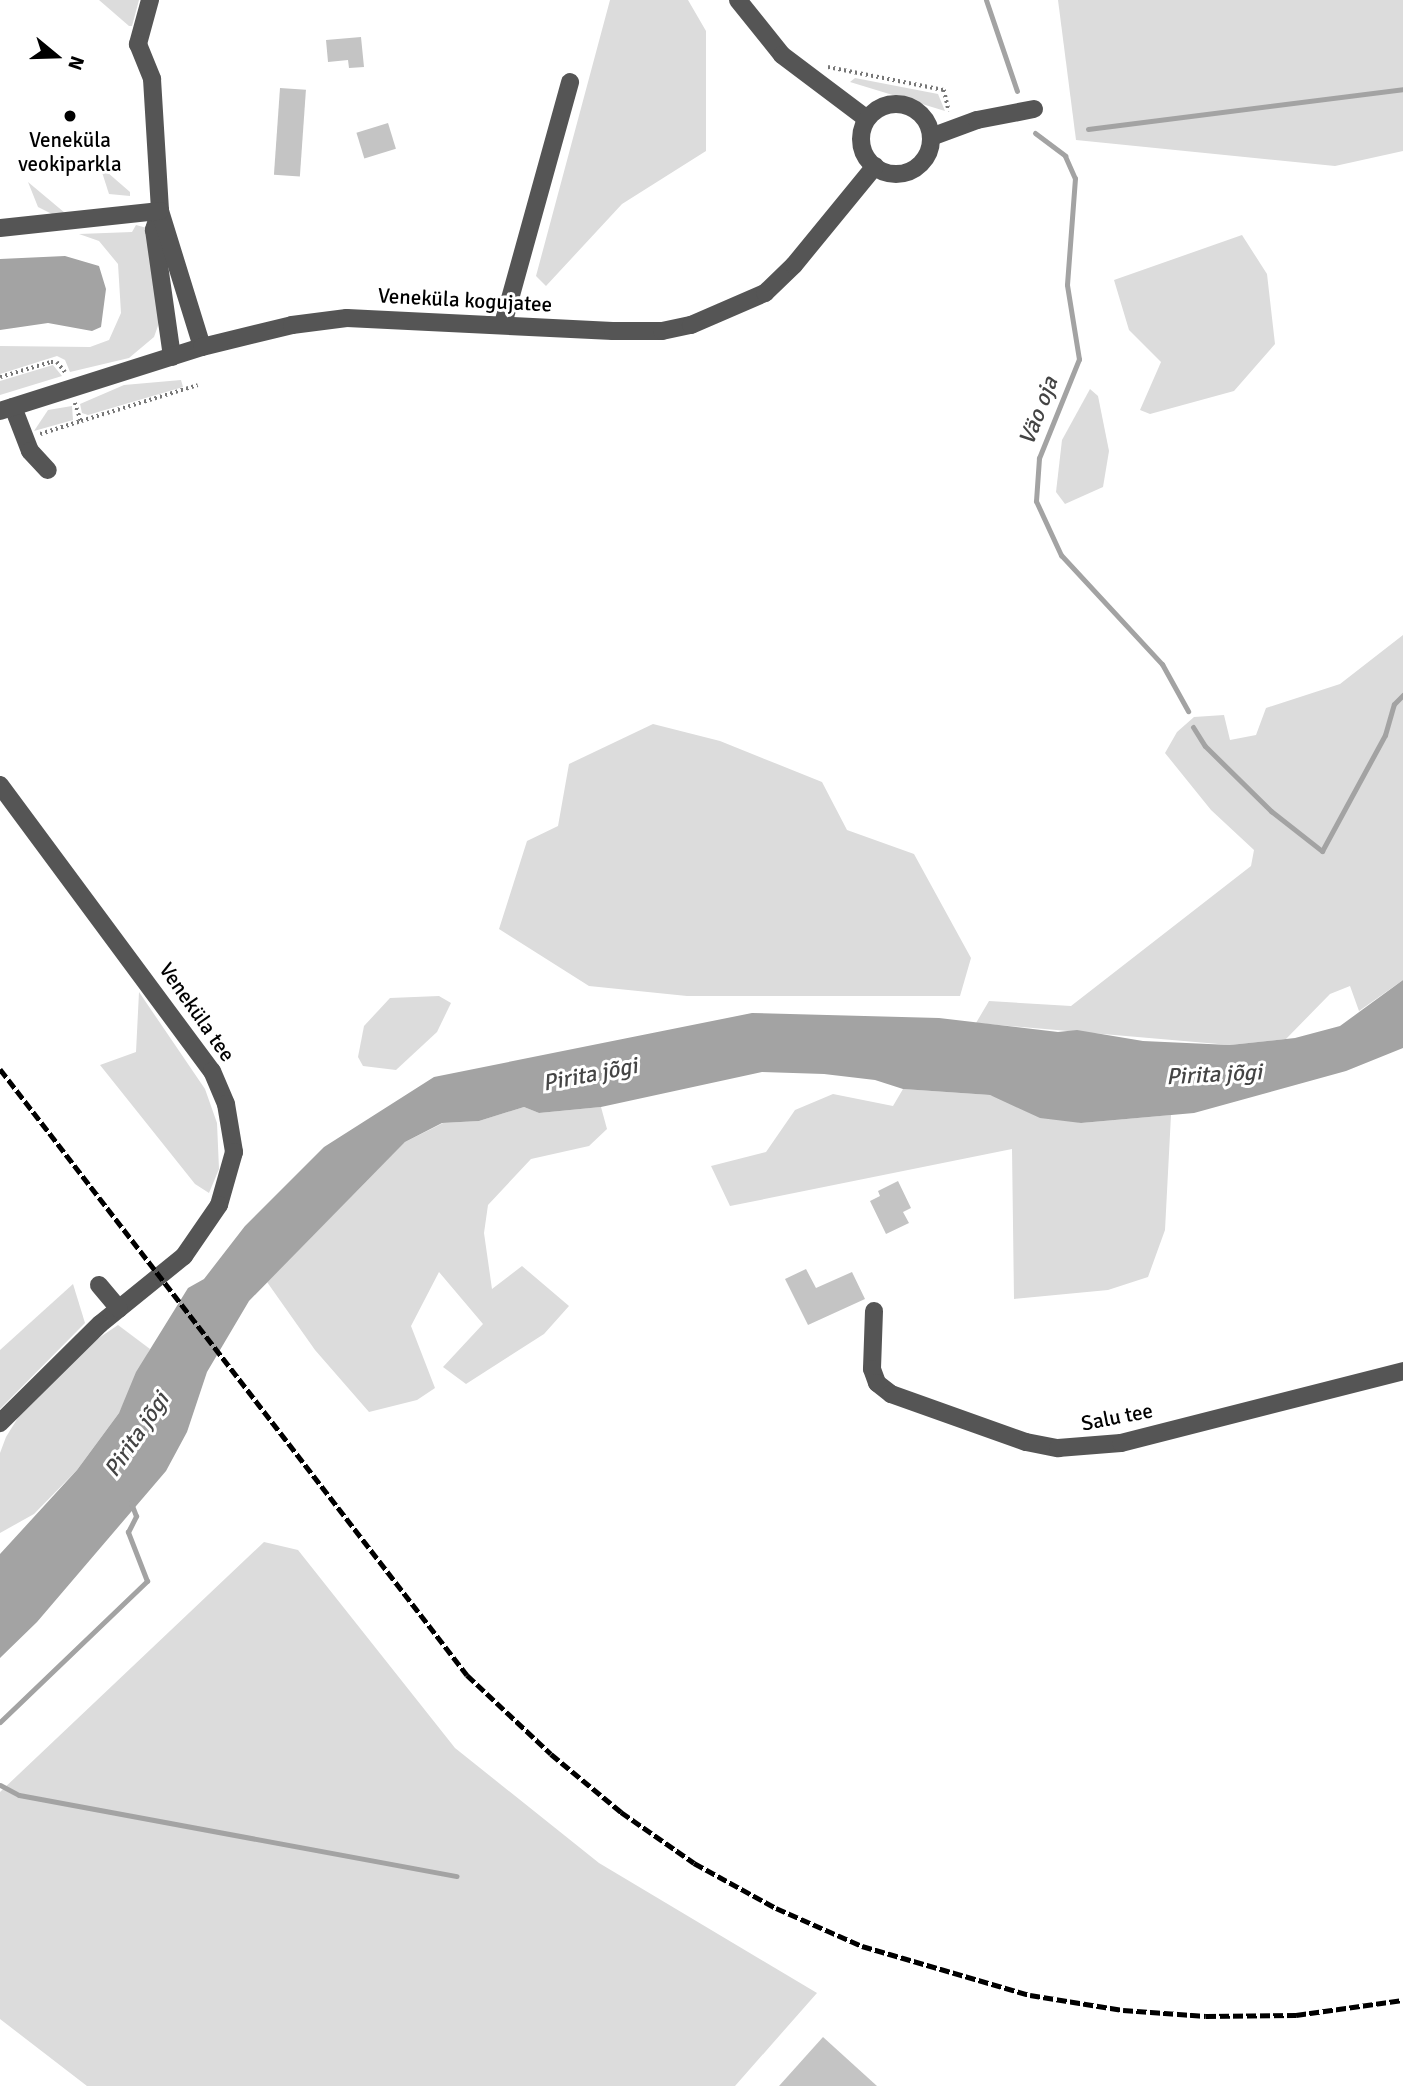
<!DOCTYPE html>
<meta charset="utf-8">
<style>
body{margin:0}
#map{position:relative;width:1403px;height:2086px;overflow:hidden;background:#fff;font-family:Signika,sans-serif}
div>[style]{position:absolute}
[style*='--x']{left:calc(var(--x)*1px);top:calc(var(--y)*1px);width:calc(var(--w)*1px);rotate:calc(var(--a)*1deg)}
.green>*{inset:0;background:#dcdcdc}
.water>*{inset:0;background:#a3a3a3}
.stream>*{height:5px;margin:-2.5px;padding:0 2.5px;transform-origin:2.5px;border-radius:2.5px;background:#a3a3a3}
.building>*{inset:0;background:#c4c4c4;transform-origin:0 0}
.path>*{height:3.5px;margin-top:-1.75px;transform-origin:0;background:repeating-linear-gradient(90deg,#777 0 2px,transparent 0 5.5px)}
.minor>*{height:18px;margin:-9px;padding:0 9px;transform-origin:9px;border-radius:9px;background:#555}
.minor>.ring{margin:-9px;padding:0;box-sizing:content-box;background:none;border:18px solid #555;border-radius:50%}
.rail>*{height:5px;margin-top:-2.5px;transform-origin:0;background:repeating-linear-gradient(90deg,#000 0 10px,transparent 0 13.5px)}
.dots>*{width:19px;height:19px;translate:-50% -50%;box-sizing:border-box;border:4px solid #fff;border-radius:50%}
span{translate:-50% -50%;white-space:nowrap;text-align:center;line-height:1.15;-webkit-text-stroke:6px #fff;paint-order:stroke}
.poi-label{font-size:21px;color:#000}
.street-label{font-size:21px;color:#000}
.water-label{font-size:23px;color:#444;font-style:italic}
.north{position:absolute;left:21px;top:21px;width:70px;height:70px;-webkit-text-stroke:5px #fff;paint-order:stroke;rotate:109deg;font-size:19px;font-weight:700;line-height:28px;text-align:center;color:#000}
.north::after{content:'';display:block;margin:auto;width:24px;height:32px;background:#000;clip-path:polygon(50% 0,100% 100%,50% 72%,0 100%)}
</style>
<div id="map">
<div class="green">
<i style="clip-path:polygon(99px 0,139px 0,132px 26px,129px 26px)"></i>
<i style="clip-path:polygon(610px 0,688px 0,706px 31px,706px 151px,622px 204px,546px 286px,536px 276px)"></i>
<i style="clip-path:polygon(1058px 0,1403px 0,1403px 151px,1335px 166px,1076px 140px)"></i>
<i style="clip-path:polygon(855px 78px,938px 94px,945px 111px,850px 82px)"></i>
<i style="clip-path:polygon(100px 166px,130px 192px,130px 196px,109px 194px)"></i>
<i style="clip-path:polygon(28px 182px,65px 213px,54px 215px,38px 207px)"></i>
<i style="clip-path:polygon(136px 225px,147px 228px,160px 320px,154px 337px,129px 358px,70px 372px,65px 360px,57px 356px,0 374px,0 346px,90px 347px,109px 340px,121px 313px,118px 264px,99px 241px,79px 234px,132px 232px)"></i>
<i style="clip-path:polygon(1242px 235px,1267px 274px,1275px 344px,1234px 391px,1150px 414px,1140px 410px,1161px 362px,1129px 330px,1114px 280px)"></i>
<i style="clip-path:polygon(53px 365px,62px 376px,0 395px,0 381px)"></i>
<i style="clip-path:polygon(181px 380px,183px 387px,88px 415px,82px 413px,80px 404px,124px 385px)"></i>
<i style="clip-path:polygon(1090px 389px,1098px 396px,1109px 451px,1103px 487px,1065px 504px,1056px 492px,1062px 440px)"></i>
<i style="clip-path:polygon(72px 406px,73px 420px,34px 431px,48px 410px)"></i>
<i style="clip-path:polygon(1403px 635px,1403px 980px,1359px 1011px,1350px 986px,1330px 994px,1286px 1039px,1230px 1045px,976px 1023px,989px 1001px,1071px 1006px,1251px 866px,1254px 850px,1211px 810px,1165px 753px,1177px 732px,1194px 717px,1224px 715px,1230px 740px,1256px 735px,1266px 708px,1340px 684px)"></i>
<i style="clip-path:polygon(653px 724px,720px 741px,822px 782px,847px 830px,914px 854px,971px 958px,960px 996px,687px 996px,589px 986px,499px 929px,527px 841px,558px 826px,569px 764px)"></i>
<i style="clip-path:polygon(139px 992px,205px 1089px,217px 1123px,219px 1169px,209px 1193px,195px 1184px,100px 1065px,136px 1052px)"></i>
<i style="clip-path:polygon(439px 996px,451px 1003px,437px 1032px,396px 1070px,363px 1066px,358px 1057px,364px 1026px,390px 998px)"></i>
<i style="clip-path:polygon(903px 1089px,990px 1095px,1081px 1123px,1171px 1115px,1165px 1230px,1148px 1277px,1108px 1290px,1014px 1299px,1012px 1149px,730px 1206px,711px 1166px,766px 1152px,795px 1110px,833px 1094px,893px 1106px)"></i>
<i style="clip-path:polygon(524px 1107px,539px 1113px,601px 1107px,607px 1129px,589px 1146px,531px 1159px,488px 1205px,484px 1233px,492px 1289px,522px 1266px,569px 1306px,544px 1334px,466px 1384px,443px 1367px,483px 1324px,439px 1272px,411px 1326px,435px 1388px,417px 1400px,369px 1412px,315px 1350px,267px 1282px,405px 1142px,443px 1123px,479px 1121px)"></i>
<i style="clip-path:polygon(73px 1284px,85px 1323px,0 1409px,0 1350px)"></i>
<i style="clip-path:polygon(118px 1325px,150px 1349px,119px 1413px,77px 1470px,34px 1514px,0 1533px,0 1453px,6px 1437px,19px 1416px,90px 1344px)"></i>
<i style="clip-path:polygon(264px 1542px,298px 1550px,455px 1748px,599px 1863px,817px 1993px,735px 2086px,87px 2086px,0 2019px,0 1792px)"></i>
</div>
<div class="water">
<i style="clip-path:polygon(65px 256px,99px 266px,106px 289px,101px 327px,92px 331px,48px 323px,0 330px,0 259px)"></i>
<i style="clip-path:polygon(1403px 980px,1403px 1048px,1346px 1071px,1194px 1113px,1081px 1123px,1040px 1118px,990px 1095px,903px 1089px,875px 1080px,824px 1074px,762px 1072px,601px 1107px,539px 1113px,524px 1107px,479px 1121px,442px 1123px,405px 1142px,249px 1301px,207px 1372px,187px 1432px,166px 1471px,37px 1622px,0 1658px,0 1554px,77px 1470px,119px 1413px,136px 1372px,188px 1288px,204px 1279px,245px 1226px,324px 1147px,434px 1077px,752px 1013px,939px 1018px,1058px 1032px,1077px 1030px,1143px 1041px,1230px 1045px,1295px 1038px,1340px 1026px)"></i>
</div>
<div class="stream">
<i style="--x:986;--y:0;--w:96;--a:71.2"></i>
<i style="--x:1088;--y:129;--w:318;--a:-7.2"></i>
<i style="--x:1035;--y:133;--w:38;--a:37"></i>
<i style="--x:1065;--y:156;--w:24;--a:66"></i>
<i style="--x:1075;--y:178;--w:107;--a:94.3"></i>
<i style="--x:1067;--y:285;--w:75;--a:80.8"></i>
<i style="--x:1079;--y:359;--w:107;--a:112"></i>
<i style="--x:1039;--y:458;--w:43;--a:94"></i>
<i style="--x:1036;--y:501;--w:60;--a:65.2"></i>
<i style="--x:1061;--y:555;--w:149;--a:47.2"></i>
<i style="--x:1162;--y:664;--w:54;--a:61"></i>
<i style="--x:1193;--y:727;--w:22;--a:58"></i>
<i style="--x:1205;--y:746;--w:93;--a:44.6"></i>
<i style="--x:1271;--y:811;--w:65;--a:38.1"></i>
<i style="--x:1322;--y:851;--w:132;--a:-61.5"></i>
<i style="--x:1385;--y:735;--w:32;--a:-74"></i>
<i style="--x:1394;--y:704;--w:13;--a:-45"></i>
<i style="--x:0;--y:1722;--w:204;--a:-43.8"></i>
<i style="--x:147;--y:1581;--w:53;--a:-111.2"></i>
<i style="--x:128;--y:1532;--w:18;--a:-63"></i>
<i style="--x:136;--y:1516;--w:14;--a:-111"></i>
<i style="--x:0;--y:1785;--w:21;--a:28"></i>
<i style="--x:19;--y:1795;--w:445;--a:10.5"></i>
</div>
<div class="building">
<i style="clip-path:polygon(361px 37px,364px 67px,349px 68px,348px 60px,328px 62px,326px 40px)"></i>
<i style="left:280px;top:88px;width:26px;height:87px;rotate:4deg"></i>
<i style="left:388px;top:123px;width:27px;height:33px;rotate:73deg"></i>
<i style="clip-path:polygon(898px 1181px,911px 1208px,903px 1212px,909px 1223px,886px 1234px,870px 1201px,880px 1196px,878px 1191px)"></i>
<i style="clip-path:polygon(806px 1269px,816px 1288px,852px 1272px,865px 1299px,808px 1325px,785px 1279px)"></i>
<i style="clip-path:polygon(823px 2037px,877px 2086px,779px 2086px)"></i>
</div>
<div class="path">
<i style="--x:828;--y:67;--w:118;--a:11.2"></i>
<i style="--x:944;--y:90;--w:22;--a:77"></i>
<i style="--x:0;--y:377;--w:53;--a:-16.4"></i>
<i style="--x:51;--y:362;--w:6;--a:0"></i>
<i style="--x:57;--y:362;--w:13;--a:51"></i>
<i style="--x:75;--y:403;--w:19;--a:72"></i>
<i style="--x:81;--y:421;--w:122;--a:-17.1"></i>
<i style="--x:40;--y:434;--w:43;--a:-17.6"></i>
</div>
<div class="minor">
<i style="--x:150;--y:0;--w:46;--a:105.3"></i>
<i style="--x:138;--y:44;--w:38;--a:68"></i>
<i style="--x:152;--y:79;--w:132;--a:86.5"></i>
<i style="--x:160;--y:211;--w:20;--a:108"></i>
<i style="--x:154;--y:230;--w:128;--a:81.9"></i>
<i style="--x:738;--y:0;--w:70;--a:51.3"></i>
<i style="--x:782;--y:55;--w:106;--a:37"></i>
<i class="ring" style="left:861px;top:104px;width:52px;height:52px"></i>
<i style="--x:931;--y:137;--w:49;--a:-20.3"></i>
<i style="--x:977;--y:120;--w:58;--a:-10.9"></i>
<i style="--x:160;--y:211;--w:142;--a:72.8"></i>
<i style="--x:0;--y:228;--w:161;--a:-6.1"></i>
<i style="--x:503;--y:324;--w:251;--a:-74.5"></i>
<i style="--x:13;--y:407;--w:47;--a:68.9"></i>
<i style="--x:30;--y:451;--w:26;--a:47"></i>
<i style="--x:0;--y:411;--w:212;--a:-17.6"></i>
<i style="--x:202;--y:347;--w:93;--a:-13.7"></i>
<i style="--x:292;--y:325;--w:55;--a:-7.3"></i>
<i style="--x:347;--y:318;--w:266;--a:2.8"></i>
<i style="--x:613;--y:331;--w:49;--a:0"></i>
<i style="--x:662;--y:331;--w:30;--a:-12"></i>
<i style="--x:691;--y:325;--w:81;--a:-23.4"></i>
<i style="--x:765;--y:293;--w:40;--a:-44"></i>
<i style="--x:794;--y:265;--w:128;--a:-50.7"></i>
<i style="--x:0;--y:785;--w:356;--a:53.5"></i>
<i style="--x:212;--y:1071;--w:36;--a:67"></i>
<i style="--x:226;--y:1104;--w:49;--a:80.5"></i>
<i style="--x:234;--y:1152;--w:55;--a:105.8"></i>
<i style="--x:219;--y:1205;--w:62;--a:124.5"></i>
<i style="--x:184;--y:1256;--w:108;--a:141"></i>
<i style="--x:100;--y:1324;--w:141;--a:135.3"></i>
<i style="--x:99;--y:1285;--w:31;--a:50"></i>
<i style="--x:874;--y:1311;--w:58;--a:92"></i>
<i style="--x:872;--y:1369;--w:15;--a:70"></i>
<i style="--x:877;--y:1383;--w:18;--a:38"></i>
<i style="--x:891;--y:1394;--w:143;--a:19.6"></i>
<i style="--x:1026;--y:1442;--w:33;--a:11"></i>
<i style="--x:1058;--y:1448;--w:63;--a:-4.5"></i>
<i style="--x:1121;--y:1443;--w:291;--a:-14.3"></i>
</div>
<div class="rail">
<i style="--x:0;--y:1069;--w:765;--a:52.38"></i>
<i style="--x:467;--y:1675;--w:115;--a:43.2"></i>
<i style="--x:551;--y:1754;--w:91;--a:39.6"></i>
<i style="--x:621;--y:1812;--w:89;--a:34.9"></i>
<i style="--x:694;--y:1863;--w:94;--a:28.8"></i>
<i style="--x:776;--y:1908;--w:94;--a:23.8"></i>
<i style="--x:862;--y:1946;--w:175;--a:16.3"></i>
<i style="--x:1030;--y:1995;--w:94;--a:9.2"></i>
<i style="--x:1123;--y:2010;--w:83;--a:4.1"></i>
<i style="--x:1206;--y:2016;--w:90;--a:-0.6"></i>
<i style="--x:1296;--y:2015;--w:108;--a:-8"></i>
</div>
<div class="dots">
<i style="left:70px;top:116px;background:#000"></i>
</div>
<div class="poi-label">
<span style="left:70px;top:152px">Veneküla<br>veokiparkla</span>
</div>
<div class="street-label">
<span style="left:465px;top:300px;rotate:3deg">Veneküla kogujatee</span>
<span style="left:197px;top:1012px;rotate:55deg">Veneküla tee</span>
<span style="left:1117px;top:1417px;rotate:-11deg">Salu tee</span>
</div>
<div class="water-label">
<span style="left:1039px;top:411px;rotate:-69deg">Väo oja</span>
<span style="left:590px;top:1075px;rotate:-11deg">Pirita jõgi</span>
<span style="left:1214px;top:1075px;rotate:-3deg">Pirita jõgi</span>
<span style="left:137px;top:1435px;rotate:-56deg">Pirita jõgi</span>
</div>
<div class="north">N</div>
</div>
